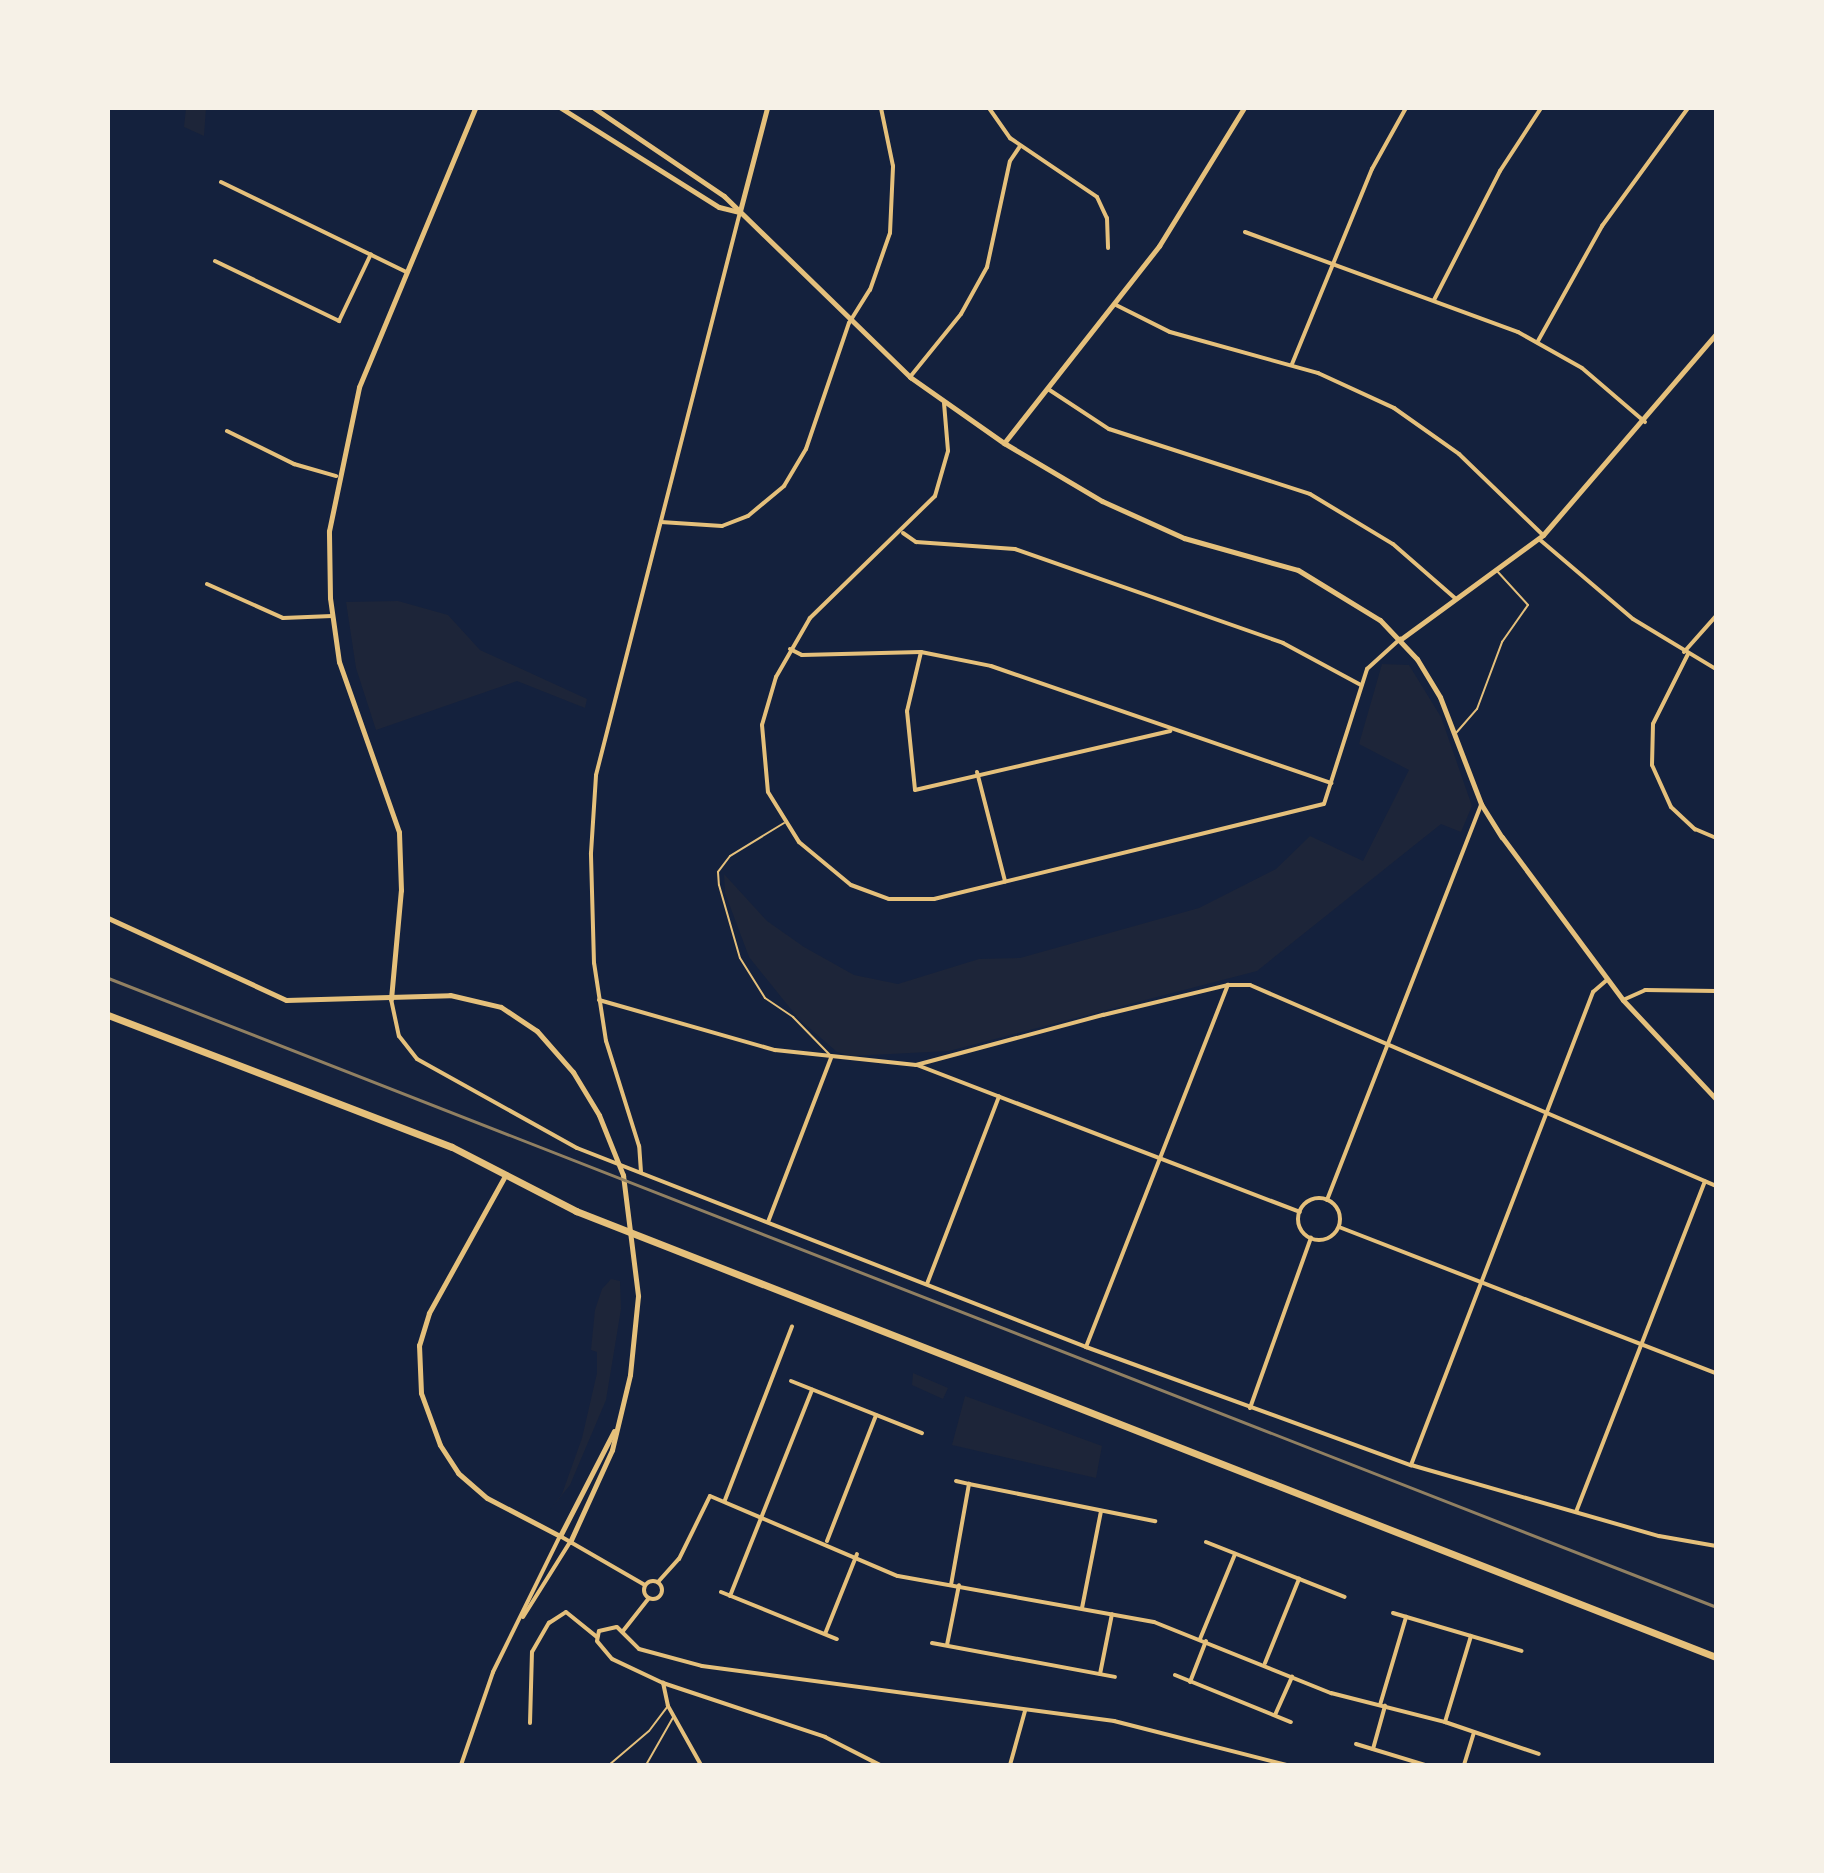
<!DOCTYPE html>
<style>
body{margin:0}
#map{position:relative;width:1824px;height:1873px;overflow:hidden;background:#14213d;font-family:Jost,sans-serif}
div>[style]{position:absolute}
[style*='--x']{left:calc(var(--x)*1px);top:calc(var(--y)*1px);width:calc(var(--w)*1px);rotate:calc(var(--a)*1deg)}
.green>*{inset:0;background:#1d2539}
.service>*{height:2px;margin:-1px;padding:0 1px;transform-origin:1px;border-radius:1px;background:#e5c07b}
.minor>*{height:4px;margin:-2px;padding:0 2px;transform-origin:2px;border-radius:2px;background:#e5c07b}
.minor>.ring{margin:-2px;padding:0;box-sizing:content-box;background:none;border:4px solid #e5c07b;border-radius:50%}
.tertiary>*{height:5px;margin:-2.5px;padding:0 2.5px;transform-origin:2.5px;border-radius:2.5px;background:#e5c07b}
.primary>*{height:7px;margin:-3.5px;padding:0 3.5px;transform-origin:3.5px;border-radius:3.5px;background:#e5c07b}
.rail>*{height:3px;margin:-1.5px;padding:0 1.5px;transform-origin:1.5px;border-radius:1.5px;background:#918062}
span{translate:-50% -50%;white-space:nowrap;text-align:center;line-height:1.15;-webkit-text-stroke:8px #f6f1e7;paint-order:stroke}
.frame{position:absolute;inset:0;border:110px solid #f6f1e7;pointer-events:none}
</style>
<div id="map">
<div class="green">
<i style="clip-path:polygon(186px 108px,206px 108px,204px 136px,184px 127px)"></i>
<i style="clip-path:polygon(398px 601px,448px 615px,480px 650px,587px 699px,585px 708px,517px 681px,376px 730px,356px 668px,346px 602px)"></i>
<i style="clip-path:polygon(1382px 664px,1409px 665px,1441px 717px,1472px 806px,1461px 832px,1441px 824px,1257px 971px,949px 1051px,851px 1056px,837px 1052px,798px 1018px,749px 957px,725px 893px,724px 874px,767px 921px,804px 947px,854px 975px,898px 984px,979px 959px,1020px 958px,1199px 908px,1276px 869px,1310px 836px,1363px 861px,1409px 770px,1359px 744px)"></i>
<i style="clip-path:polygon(611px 1279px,620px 1281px,621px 1309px,606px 1400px,570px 1485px,549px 1511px,562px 1494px,582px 1438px,597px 1373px,597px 1352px,591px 1350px,595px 1310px,602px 1289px)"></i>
<i style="clip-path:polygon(913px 1373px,948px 1388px,943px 1399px,912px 1385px)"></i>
<i style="clip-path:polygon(965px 1396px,1102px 1446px,1096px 1478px,952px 1445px)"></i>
</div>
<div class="service">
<i style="--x:1456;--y:733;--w:32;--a:-49"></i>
<i style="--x:1477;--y:709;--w:72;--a:-69.5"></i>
<i style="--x:1502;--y:642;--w:45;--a:-54.9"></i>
<i style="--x:1528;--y:605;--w:45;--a:-132.3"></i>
<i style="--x:784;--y:823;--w:63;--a:148.6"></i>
<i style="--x:730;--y:856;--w:20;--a:127"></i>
<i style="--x:718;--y:872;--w:13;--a:86"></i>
<i style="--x:719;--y:885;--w:76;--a:74"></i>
<i style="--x:740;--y:958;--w:47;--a:58"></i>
<i style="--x:765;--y:998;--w:34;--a:34"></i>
<i style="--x:793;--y:1017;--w:52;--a:45.8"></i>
<i style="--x:609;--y:1765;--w:52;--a:-40.4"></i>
<i style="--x:649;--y:1731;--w:30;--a:-53"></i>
<i style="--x:646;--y:1765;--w:56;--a:-60.3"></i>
</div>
<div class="minor">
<i style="--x:989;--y:108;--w:37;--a:55"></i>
<i style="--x:1010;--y:138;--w:105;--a:34.1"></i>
<i style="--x:1097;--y:197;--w:23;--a:65"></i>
<i style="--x:1107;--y:218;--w:30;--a:88"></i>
<i style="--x:221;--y:182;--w:206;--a:25.9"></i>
<i style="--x:1245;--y:232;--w:291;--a:20.1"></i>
<i style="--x:1518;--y:332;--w:73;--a:29.4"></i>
<i style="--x:1582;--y:368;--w:83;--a:40.6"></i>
<i style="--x:215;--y:261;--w:138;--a:25.8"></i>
<i style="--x:339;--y:321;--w:74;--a:-64.5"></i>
<i style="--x:1434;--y:300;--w:145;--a:-62.9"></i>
<i style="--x:1500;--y:171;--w:75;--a:-56.9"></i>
<i style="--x:1116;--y:305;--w:60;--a:26.6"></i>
<i style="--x:1170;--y:332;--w:154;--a:15.5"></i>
<i style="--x:1318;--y:373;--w:84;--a:24.7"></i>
<i style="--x:1394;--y:408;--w:80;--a:35.3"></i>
<i style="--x:1459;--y:454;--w:117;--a:44"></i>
<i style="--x:1538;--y:341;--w:132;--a:-60.9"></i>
<i style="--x:1602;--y:226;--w:146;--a:-53.9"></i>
<i style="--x:1292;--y:364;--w:211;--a:-67.7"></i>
<i style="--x:1372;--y:169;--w:70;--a:-60.9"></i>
<i style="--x:910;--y:377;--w:81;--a:-51"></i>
<i style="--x:961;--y:314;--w:54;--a:-61"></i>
<i style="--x:987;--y:267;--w:108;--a:-77.8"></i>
<i style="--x:1010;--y:161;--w:18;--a:-56"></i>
<i style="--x:1048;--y:389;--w:73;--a:33.3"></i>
<i style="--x:1109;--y:429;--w:211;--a:17.9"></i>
<i style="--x:1310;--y:494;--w:97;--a:31.1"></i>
<i style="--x:1393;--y:544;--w:84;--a:41.1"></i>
<i style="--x:944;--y:403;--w:48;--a:85.2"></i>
<i style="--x:948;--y:451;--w:47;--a:106.1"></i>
<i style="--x:935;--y:496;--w:175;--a:135.7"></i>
<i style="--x:810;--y:618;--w:68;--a:120"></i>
<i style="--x:776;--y:677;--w:50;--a:106.3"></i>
<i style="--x:762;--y:725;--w:67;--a:84.9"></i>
<i style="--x:768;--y:792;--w:59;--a:58.2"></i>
<i style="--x:799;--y:842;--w:67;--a:39.6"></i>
<i style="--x:851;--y:885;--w:40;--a:20.2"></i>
<i style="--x:889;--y:899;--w:45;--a:0"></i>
<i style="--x:934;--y:899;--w:401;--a:-13.7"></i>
<i style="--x:1324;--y:804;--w:142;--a:-72.3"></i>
<i style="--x:1367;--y:669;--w:45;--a:-42.3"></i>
<i style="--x:227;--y:431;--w:75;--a:26.2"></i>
<i style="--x:294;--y:464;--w:44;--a:15.9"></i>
<i style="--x:661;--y:522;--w:61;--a:3.8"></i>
<i style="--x:722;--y:526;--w:28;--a:-21"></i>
<i style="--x:748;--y:516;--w:47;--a:-39.8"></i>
<i style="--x:784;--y:486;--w:43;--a:-59.3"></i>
<i style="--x:806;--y:449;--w:133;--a:-71.2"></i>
<i style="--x:849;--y:323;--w:39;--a:-58"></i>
<i style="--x:870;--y:290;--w:60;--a:-70.7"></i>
<i style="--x:890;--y:233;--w:67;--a:-87.4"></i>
<i style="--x:893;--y:166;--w:59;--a:-101.7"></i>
<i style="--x:903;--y:533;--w:16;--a:35"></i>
<i style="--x:916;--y:542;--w:99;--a:4"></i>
<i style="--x:1015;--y:549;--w:284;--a:19.3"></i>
<i style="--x:1283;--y:643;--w:89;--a:28.3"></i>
<i style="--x:1539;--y:539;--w:123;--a:40.4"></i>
<i style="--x:1633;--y:619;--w:97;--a:31.1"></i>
<i style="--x:207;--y:584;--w:83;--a:24.1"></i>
<i style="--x:283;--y:618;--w:49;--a:-2.3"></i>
<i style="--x:790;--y:649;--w:13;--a:27"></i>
<i style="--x:802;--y:655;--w:119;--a:-1.4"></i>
<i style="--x:921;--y:652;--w:71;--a:11.3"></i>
<i style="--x:991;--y:666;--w:360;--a:19"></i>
<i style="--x:921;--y:652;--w:61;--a:103.3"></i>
<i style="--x:907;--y:711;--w:79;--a:84.2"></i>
<i style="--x:915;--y:790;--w:262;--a:-13"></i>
<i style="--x:1684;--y:652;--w:48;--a:-48.4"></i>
<i style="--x:1688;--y:654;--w:78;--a:116.6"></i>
<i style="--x:1653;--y:724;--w:41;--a:91.4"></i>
<i style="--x:1652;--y:765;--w:46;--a:65.7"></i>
<i style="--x:1671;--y:807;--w:33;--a:43"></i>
<i style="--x:1695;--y:829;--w:23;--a:23"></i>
<i style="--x:977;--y:772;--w:113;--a:75.6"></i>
<i style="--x:391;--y:999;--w:38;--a:78"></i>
<i style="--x:399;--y:1036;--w:29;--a:52"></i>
<i style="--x:417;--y:1059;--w:183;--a:29.1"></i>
<i style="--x:577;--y:1148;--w:547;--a:21.35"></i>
<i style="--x:1086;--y:1347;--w:346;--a:20"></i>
<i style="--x:1411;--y:1465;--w:258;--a:16"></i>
<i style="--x:1659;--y:1536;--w:58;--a:10"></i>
<i style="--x:599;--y:1000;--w:183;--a:15.9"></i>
<i style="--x:775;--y:1050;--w:142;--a:6.1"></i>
<i style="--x:916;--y:1065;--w:194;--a:-15"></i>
<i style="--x:1103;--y:1015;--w:129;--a:-13.5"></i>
<i style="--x:1228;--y:985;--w:22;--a:0"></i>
<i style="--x:1250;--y:985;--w:508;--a:23.33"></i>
<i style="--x:1623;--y:1000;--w:24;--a:-24"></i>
<i style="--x:1645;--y:990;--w:71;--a:0.8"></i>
<i style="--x:917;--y:1065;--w:410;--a:21"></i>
<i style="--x:641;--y:1172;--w:26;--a:-94"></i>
<i style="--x:639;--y:1146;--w:110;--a:-107.4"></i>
<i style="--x:606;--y:1041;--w:79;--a:-98.7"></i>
<i style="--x:594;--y:963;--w:110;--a:-91.6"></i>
<i style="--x:591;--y:853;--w:78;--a:-86.3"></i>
<i style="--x:596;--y:775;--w:581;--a:-75.65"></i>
<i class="ring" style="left:1298px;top:1198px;width:38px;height:38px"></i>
<i style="--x:1327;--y:1200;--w:425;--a:-68.7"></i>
<i style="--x:768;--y:1222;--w:176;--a:-69"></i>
<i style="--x:1339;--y:1227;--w:404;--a:21.2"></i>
<i style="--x:927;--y:1284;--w:201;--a:-69"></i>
<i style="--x:1086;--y:1347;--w:389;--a:-68.6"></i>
<i style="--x:791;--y:1381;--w:141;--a:21.7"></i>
<i style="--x:1250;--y:1408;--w:181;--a:-70.3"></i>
<i style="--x:1411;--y:1465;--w:507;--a:-68.95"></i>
<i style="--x:1593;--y:992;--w:18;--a:-41"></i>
<i style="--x:956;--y:1481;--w:13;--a:13"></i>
<i style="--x:725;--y:1500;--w:186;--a:-68.9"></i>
<i style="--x:1576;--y:1512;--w:355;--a:-68.7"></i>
<i style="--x:827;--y:1541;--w:135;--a:-68.7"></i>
<i style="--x:1206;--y:1542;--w:149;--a:21.6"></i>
<i class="ring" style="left:644px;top:1581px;width:14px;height:14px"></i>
<i style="--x:658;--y:1582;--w:31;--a:-48"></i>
<i style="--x:679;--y:1559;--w:70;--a:-63.8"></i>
<i style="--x:710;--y:1496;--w:204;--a:23.1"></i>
<i style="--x:898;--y:1576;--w:260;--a:10.2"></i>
<i style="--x:1154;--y:1622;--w:191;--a:21.9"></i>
<i style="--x:1331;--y:1693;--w:118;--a:14.3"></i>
<i style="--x:1445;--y:1722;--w:99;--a:18.8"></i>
<i style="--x:951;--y:1585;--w:103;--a:-79.9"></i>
<i style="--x:969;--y:1484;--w:190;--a:11.3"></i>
<i style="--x:721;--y:1592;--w:125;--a:22.1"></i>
<i style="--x:730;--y:1596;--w:222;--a:-68.3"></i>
<i style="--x:1082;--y:1608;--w:99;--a:-78.9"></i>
<i style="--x:1393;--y:1613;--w:134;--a:16.4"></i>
<i style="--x:523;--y:1617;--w:89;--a:-57.9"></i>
<i style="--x:623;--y:1631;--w:42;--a:-51.8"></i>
<i style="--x:825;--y:1634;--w:86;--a:-68.2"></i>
<i style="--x:1200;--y:1639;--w:92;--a:-67.6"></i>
<i style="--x:932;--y:1643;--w:186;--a:10.5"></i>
<i style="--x:947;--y:1645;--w:61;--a:-78.7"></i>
<i style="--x:1265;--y:1663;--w:91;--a:-68"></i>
<i style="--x:1100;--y:1674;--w:61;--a:-78.7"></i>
<i style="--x:1175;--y:1675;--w:125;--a:22.1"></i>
<i style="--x:1190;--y:1682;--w:44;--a:-68.7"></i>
<i style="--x:663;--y:1683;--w:171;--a:18.4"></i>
<i style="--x:825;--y:1737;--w:62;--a:27"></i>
<i style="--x:1380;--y:1705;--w:92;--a:-73.5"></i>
<i style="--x:1275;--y:1715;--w:42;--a:-65.9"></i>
<i style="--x:1445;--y:1722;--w:90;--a:-73.2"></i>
<i style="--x:530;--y:1723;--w:71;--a:-88.4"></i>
<i style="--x:532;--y:1652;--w:34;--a:-60"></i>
<i style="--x:549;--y:1623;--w:20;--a:-33"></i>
<i style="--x:566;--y:1612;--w:40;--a:39"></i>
<i style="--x:1356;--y:1744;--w:72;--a:16.9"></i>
<i style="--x:1373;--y:1749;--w:45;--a:-74.4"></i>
<i style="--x:461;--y:1765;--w:98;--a:-71"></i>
<i style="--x:493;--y:1672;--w:152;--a:-63.8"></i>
<i style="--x:560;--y:1536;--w:98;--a:30"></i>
<i style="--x:701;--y:1765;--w:68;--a:-119.2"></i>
<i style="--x:668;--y:1706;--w:24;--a:-102"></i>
<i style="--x:663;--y:1683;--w:56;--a:-154.8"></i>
<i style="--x:612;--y:1659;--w:23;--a:-130"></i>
<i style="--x:597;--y:1641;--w:10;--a:-79"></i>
<i style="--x:599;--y:1631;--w:18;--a:-13"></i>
<i style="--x:617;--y:1627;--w:31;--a:45"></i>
<i style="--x:639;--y:1649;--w:65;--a:15.1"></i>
<i style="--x:702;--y:1666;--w:416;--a:7.6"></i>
<i style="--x:1114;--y:1721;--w:179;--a:14.3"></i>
<i style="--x:1010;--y:1765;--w:56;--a:-74.5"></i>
<i style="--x:1464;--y:1765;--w:34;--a:-73"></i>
</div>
<div class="tertiary">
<i style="--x:561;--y:108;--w:186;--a:32.1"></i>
<i style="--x:719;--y:207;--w:21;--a:14"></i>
<i style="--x:594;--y:108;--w:157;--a:34.1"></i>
<i style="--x:724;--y:196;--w:260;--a:44.2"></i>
<i style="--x:910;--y:377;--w:115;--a:35.1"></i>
<i style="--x:1004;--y:443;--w:114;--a:30.6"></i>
<i style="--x:1102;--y:501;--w:90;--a:24.3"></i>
<i style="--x:1184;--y:538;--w:118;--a:15.7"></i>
<i style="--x:1298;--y:570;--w:96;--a:31.4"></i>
<i style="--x:1380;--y:620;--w:54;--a:46.5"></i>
<i style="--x:1417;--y:659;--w:44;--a:58.8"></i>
<i style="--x:1440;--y:697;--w:115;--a:69"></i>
<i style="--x:1481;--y:804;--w:39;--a:58"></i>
<i style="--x:1502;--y:837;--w:203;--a:53.4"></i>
<i style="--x:1623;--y:1000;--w:136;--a:46.8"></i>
<i style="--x:740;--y:211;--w:106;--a:-75.3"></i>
<i style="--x:1004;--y:443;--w:251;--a:-51.8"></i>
<i style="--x:1159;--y:246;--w:162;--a:-58.4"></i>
<i style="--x:1401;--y:639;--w:176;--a:-36.2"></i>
<i style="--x:1543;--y:535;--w:265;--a:-49.3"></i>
<i style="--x:108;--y:918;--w:196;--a:24.7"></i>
<i style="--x:286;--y:1000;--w:164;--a:-1.7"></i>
<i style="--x:450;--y:995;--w:52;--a:13.2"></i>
<i style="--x:501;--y:1007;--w:43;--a:33.7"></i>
<i style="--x:537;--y:1031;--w:55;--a:48.7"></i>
<i style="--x:573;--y:1072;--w:50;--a:58.8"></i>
<i style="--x:599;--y:1115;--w:65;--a:68.2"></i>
<i style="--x:623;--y:1175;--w:122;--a:82.9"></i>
<i style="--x:638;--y:1296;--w:79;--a:95.8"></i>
<i style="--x:630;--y:1375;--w:77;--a:103.5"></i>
<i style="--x:612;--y:1450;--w:101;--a:114.5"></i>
<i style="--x:391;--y:999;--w:109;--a:-84.8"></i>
<i style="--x:401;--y:890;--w:58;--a:-92"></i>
<i style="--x:399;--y:832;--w:180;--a:-109.4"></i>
<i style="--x:339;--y:662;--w:65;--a:-98"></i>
<i style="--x:330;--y:598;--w:67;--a:-90.9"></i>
<i style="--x:329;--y:531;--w:147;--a:-78.2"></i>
<i style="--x:359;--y:387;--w:302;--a:-67.4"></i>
<i style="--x:506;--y:1174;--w:159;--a:119"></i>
<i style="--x:429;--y:1313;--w:34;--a:107"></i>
<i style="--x:419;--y:1345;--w:48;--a:87.6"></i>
<i style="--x:421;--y:1393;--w:55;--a:69.9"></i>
<i style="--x:440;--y:1445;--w:33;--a:57"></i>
<i style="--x:458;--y:1473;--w:38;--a:41"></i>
<i style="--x:487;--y:1498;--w:82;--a:27.5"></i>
<i style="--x:560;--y:1536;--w:118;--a:-62.8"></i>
</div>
<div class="primary">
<i style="--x:108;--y:1015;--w:368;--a:21"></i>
<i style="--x:452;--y:1147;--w:140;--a:27.3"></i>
<i style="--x:576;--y:1211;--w:1224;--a:21.37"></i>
</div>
<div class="rail">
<i style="--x:108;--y:978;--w:1727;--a:21.36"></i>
</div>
<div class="frame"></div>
</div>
